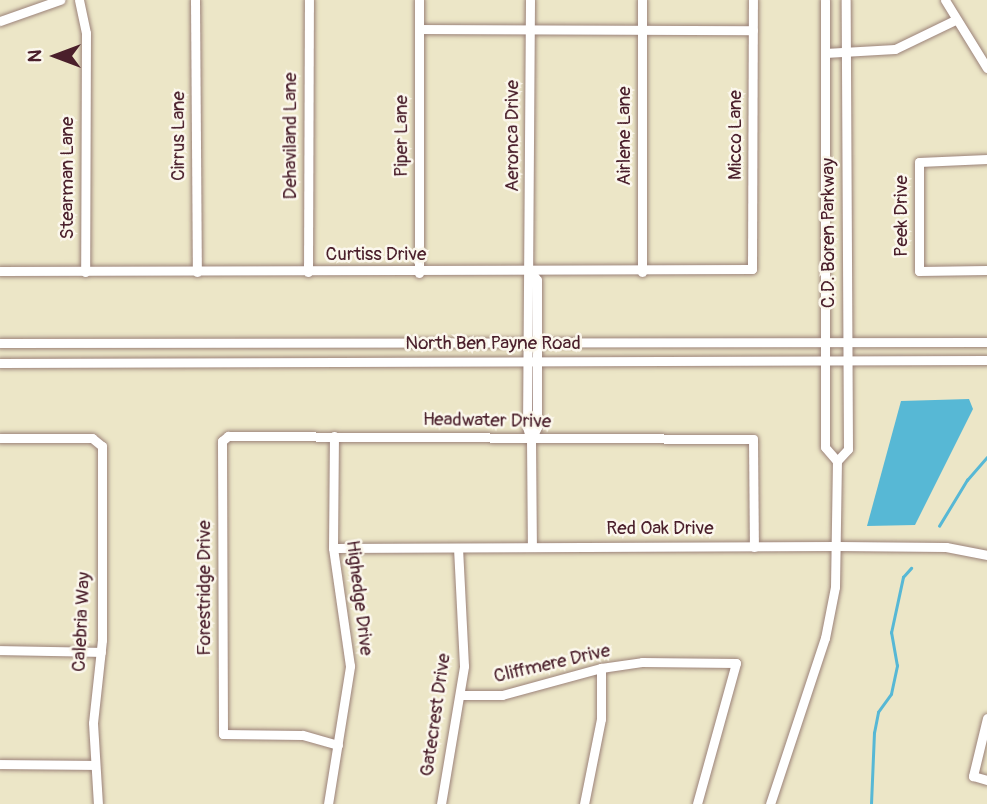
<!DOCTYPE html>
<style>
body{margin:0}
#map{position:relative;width:987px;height:804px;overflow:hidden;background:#ece6c7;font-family:Pangolin,sans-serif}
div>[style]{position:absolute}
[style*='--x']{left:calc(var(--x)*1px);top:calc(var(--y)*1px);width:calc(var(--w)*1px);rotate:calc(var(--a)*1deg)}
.water>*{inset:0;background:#57b8d5}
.stream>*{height:2.5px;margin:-1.25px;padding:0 1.25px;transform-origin:1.25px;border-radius:1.25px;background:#57b8d5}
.roads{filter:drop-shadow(0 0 2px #9b8279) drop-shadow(0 0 2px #9b8279)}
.minor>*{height:9px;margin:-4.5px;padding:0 4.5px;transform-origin:4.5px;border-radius:4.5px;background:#fff}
span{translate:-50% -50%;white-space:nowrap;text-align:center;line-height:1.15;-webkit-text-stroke:5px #fbf7ec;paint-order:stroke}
.street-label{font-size:19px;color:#4a1f2b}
.north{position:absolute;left:21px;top:21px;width:70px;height:70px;-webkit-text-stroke:5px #fbf7ec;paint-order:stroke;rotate:270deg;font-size:19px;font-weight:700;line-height:28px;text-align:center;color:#4a1f2b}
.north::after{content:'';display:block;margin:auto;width:24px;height:32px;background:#4a1f2b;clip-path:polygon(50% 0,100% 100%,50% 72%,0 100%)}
</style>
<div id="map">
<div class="water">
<i style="clip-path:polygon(969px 399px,973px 409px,915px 525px,867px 526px,901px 401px)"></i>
</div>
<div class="stream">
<i style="--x:939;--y:526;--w:54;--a:-58.7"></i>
<i style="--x:967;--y:480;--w:30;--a:-49"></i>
<i style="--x:871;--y:804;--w:71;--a:-87.6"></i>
<i style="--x:874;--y:733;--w:21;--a:-79"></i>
<i style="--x:878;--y:712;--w:22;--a:-54"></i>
<i style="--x:891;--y:694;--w:29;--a:-78"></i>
<i style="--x:897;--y:666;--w:34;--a:-100"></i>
<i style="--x:891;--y:633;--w:57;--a:-77.9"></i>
<i style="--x:903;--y:577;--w:12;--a:-48"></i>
</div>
<div class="roads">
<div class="minor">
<i style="--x:79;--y:0;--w:34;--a:78"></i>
<i style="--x:86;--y:33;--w:239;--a:90.2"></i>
<i style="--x:195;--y:0;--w:272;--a:89.6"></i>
<i style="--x:530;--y:0;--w:427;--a:90.4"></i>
<i style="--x:527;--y:427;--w:14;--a:73"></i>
<i style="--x:531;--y:440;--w:107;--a:89.5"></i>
<i style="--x:642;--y:0;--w:272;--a:90"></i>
<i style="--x:945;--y:0;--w:80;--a:58.3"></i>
<i style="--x:0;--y:21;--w:64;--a:-19.3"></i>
<i style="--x:420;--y:29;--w:333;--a:0.2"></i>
<i style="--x:825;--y:53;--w:70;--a:-3.3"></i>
<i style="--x:895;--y:49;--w:67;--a:-25.8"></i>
<i style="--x:987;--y:159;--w:68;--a:177.5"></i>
<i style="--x:919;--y:162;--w:109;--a:90"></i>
<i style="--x:919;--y:271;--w:68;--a:-0.8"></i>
<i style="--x:0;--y:271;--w:752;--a:-0.15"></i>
<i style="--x:752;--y:269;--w:269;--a:-89.8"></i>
<i style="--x:308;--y:272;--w:272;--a:-89.8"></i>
<i style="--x:531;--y:272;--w:10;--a:53"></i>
<i style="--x:537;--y:280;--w:147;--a:90"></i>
<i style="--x:537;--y:427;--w:14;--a:115"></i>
<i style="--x:419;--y:273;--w:273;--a:-90"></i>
<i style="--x:0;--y:343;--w:987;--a:-0.06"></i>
<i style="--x:0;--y:363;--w:987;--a:-0.17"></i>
<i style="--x:0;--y:438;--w:92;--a:0"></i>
<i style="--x:92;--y:438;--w:13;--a:39"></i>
<i style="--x:102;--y:446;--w:194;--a:90"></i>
<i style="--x:102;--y:640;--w:83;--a:96.2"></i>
<i style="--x:93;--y:723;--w:81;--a:86.5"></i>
<i style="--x:837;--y:461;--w:16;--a:-47"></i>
<i style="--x:848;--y:449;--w:449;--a:-90.3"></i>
<i style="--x:333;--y:548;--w:504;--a:-0.23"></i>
<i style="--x:837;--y:546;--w:109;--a:0.5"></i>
<i style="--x:946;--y:547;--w:42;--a:11"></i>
<i style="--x:0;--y:650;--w:101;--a:1.1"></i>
<i style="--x:460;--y:695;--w:42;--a:0"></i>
<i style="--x:502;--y:695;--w:103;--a:-15.3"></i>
<i style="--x:601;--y:668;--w:41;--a:-8.3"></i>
<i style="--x:642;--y:662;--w:94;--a:0.6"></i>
<i style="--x:736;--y:663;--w:146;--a:105.5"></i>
<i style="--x:987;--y:718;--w:60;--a:103.6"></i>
<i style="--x:973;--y:776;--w:15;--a:16"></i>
<i style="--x:338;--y:745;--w:37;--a:-164"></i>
<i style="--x:302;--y:735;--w:79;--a:-179.3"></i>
<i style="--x:223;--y:734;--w:293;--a:-90.2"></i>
<i style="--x:222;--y:441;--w:8;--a:-40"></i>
<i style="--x:228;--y:436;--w:525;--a:0.33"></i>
<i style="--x:753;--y:439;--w:108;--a:89.5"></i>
<i style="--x:0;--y:764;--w:95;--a:0.6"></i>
<i style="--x:328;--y:804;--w:140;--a:-80.9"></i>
<i style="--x:350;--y:666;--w:119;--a:-98.2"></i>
<i style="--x:333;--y:548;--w:112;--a:-89.5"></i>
<i style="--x:441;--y:804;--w:140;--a:-80.5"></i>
<i style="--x:464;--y:666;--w:118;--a:-92.9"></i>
<i style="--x:584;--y:804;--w:87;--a:-78.7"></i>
<i style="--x:601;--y:719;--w:51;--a:-90"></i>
<i style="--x:770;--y:804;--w:175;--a:-71.7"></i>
<i style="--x:825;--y:638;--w:52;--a:-78.9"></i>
<i style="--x:835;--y:587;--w:126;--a:-89.1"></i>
<i style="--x:837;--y:461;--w:18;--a:-131"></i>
<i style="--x:825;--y:447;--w:447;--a:-90"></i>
</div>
</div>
<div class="street-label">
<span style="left:736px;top:135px;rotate:-90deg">Micco Lane</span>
<span style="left:179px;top:136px;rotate:-90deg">Cirrus Lane</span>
<span style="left:291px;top:136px;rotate:-90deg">Dehaviland Lane</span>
<span style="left:402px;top:136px;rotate:-90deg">Piper Lane</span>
<span style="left:513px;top:136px;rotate:-90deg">Aeronca Drive</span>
<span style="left:625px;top:136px;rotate:-90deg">Airlene Lane</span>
<span style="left:68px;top:178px;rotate:-90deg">Stearman Lane</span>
<span style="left:902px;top:216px;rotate:-90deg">Peek Drive</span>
<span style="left:829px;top:233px;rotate:-90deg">C.D. Boren Parkway</span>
<span style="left:376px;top:255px">Curtiss Drive</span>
<span style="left:493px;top:344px">North Ben Payne Road</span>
<span style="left:487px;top:421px;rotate:1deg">Headwater Drive</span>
<span style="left:660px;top:529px">Red Oak Drive</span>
<span style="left:205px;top:588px;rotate:-90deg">Forestridge Drive</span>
<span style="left:359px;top:598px;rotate:83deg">Highedge Drive</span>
<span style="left:82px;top:622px;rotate:-87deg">Calebria Way</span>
<span style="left:552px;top:664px;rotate:-13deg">Cliffmere Drive</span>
<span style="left:436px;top:715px;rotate:-82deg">Gatecrest Drive</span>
</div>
<div class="north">N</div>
</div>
